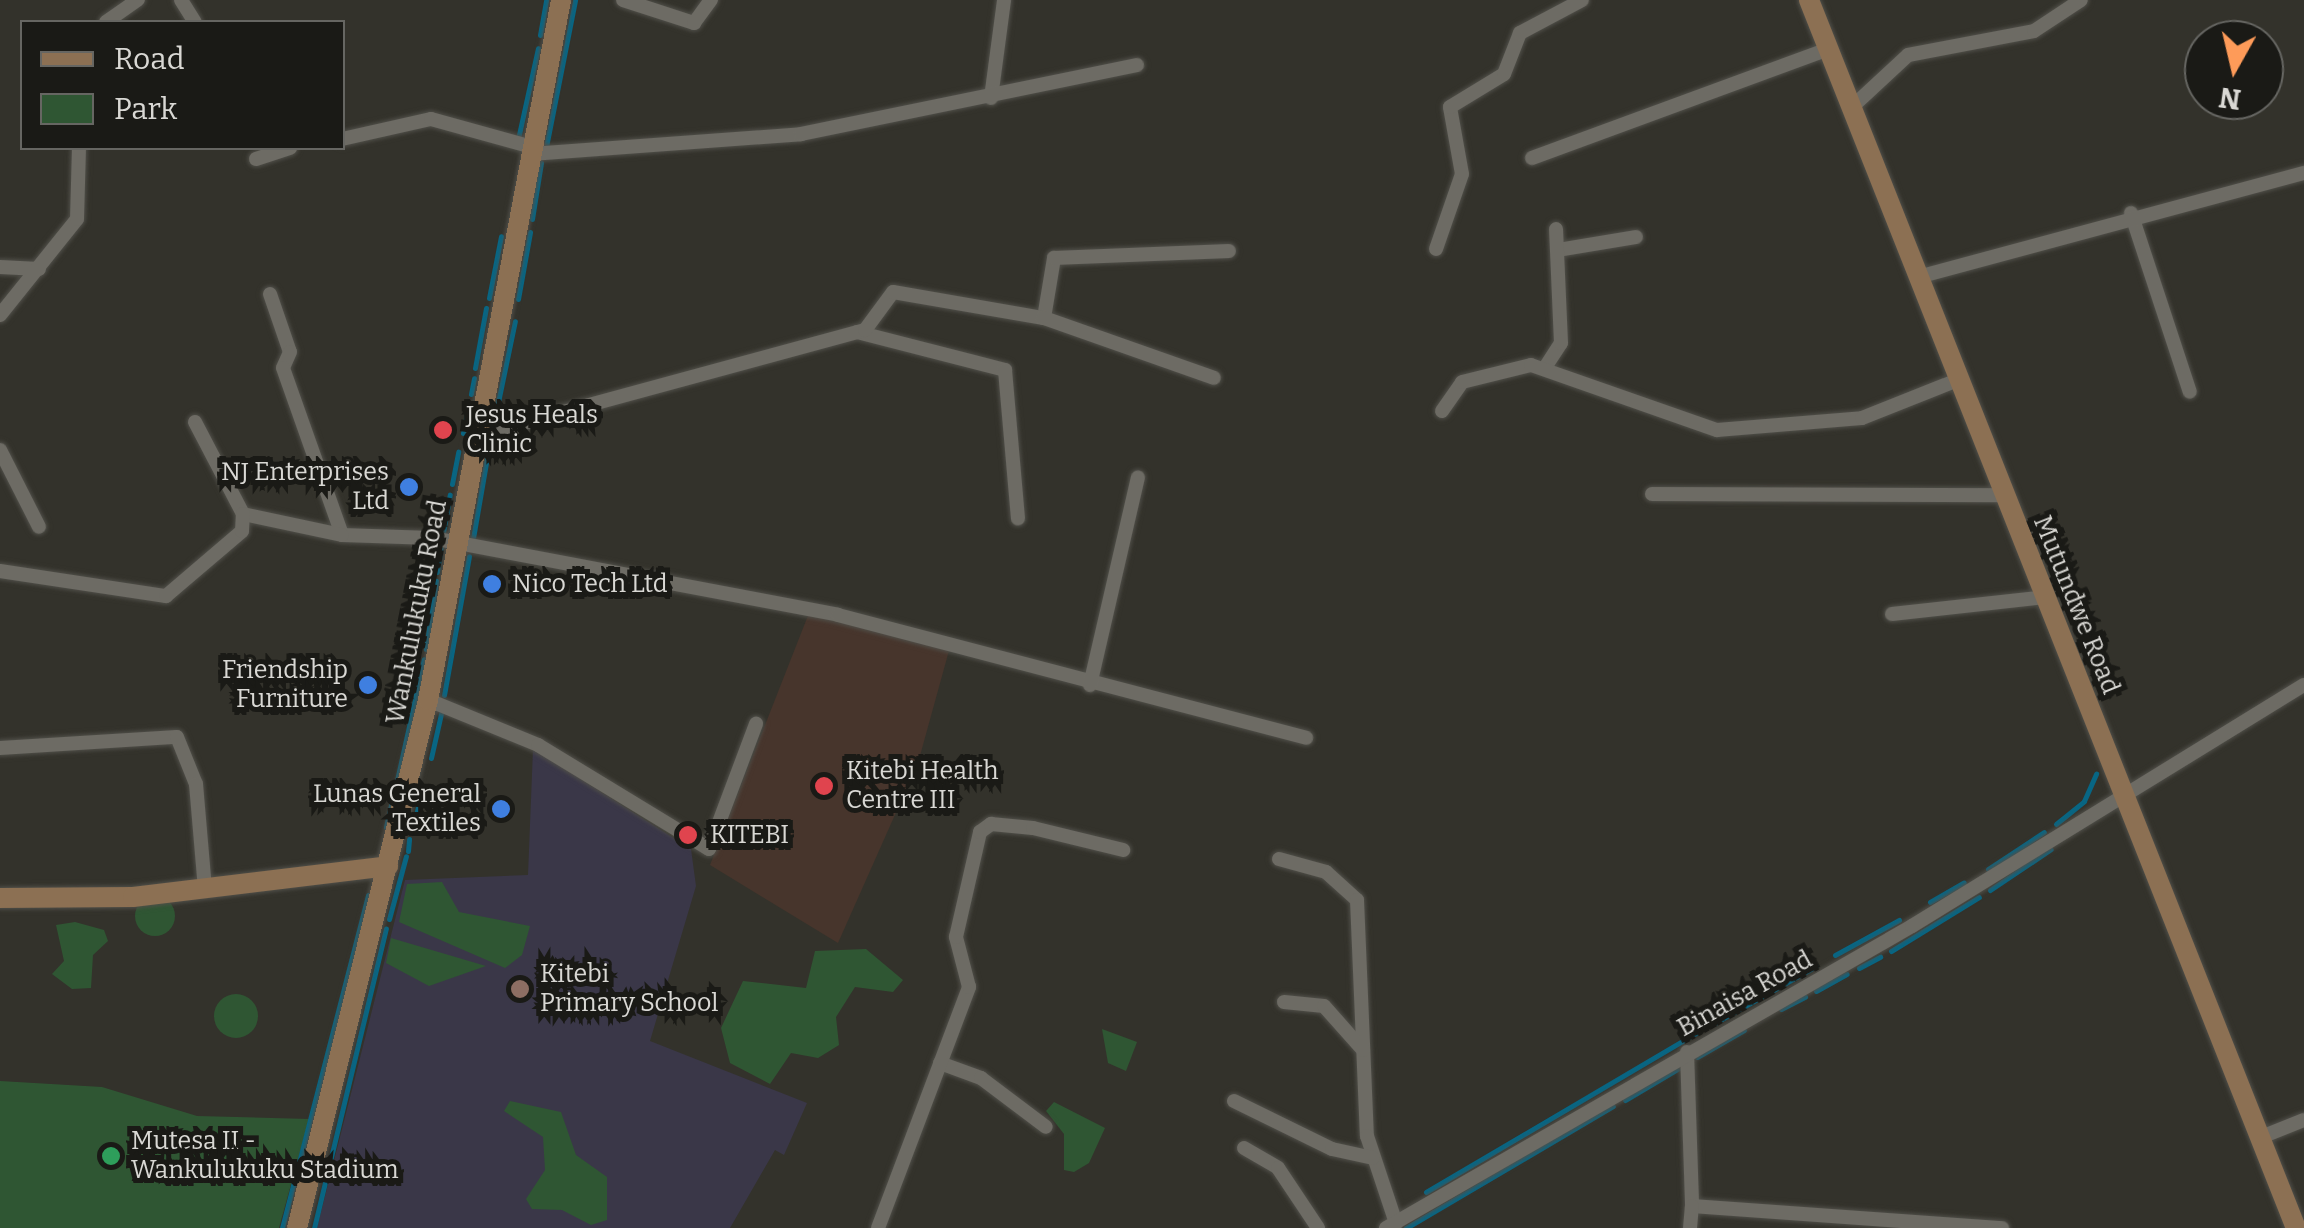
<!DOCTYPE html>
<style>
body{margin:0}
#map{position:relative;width:2304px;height:1228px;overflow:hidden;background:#33322b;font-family:Bitter,serif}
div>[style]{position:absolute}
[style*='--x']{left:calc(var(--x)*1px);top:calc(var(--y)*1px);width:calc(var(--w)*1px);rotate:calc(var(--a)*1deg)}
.education>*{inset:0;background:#3a3748}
.medical>*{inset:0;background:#47352c}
.green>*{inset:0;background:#2f5633}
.round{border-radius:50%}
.stream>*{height:5px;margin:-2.5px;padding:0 2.5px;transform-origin:2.5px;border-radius:2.5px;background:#086684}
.roads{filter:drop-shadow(0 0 2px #504f49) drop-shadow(0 0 2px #504f49)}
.street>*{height:14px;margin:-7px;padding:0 7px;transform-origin:7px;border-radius:7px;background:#6d6b64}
.secondary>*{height:20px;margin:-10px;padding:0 10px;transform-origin:10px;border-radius:10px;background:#8c7053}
.dots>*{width:28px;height:28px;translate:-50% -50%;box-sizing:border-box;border:5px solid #1a1a16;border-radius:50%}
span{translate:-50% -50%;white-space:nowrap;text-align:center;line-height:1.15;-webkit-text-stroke:10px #1a1a16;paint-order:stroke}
.poi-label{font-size:25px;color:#d9d8d4}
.left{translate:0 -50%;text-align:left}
.right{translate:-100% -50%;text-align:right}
.street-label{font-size:25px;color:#d9d8d4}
.legend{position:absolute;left:20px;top:20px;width:325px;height:130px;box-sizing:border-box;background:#1a1a16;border:2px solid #666662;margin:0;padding:12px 18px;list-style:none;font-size:30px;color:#d9d8d4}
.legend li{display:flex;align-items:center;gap:20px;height:50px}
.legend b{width:50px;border:2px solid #666662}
.north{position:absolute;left:2184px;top:20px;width:100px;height:100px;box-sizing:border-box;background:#1a1a16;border:2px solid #666662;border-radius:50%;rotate:188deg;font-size:28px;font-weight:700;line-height:40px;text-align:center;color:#d9d8d4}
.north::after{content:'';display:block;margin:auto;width:35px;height:45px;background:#fe9b59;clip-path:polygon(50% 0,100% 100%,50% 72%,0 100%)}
</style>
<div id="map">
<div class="education">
<i style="clip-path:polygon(533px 749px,691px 849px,696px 886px,650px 1041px,807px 1103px,784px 1155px,775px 1150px,730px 1228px,317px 1228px,405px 880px,528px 875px)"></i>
</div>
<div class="medical">
<i style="clip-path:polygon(809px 613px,950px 647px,918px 763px,838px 943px,710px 865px)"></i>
</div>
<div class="green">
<i style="clip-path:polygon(442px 882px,459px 912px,530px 926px,522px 955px,505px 968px,399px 922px,407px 884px)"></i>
<i class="round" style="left:135px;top:896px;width:40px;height:40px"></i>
<i style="clip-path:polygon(75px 922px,104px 930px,108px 941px,93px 955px,91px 988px,72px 989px,52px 974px,64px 961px,56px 925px)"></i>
<i style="clip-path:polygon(391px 938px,486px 966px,429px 986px,386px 963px)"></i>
<i style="clip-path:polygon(866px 949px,903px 980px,893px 992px,855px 987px,836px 1017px,839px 1045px,818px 1058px,791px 1053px,770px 1084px,730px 1063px,721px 1028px,743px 981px,806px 988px,815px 951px)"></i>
<i class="round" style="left:214px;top:994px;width:44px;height:44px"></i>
<i style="clip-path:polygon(1102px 1029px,1137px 1042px,1126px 1071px,1108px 1063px)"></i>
<i style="clip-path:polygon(0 1081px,102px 1087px,197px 1116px,309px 1119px,279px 1228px,0 1228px)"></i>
<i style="clip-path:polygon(510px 1101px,561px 1112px,576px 1155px,607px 1177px,607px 1220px,591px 1225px,562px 1210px,532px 1209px,526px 1199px,545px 1170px,543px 1137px,504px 1111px)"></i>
<i style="clip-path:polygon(1054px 1102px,1105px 1128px,1089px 1163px,1074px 1172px,1064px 1170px,1064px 1134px,1046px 1111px)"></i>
</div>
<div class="stream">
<i style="--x:540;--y:35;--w:36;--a:-80"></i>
<i style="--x:518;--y:139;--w:93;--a:-77.6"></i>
<i style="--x:546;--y:147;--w:150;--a:-78.8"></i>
<i style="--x:532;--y:219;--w:57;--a:-80.9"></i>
<i style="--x:489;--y:298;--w:63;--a:-79"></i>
<i style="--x:518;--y:299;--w:68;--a:-79.8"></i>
<i style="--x:475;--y:368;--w:61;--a:-79.6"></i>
<i style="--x:471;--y:394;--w:16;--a:-79"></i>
<i style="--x:493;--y:426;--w:107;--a:-78.2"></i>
<i style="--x:463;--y:433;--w:24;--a:-78"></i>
<i style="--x:452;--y:484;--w:33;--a:-79"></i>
<i style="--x:443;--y:533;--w:39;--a:-80"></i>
<i style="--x:472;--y:544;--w:106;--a:-80.2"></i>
<i style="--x:437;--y:572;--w:26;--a:-81"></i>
<i style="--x:426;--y:649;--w:69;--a:-81.6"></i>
<i style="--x:444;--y:695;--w:141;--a:-79.8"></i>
<i style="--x:431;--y:758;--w:50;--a:-77.3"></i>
<i style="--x:394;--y:794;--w:138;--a:-77.5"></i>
<i style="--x:2056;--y:824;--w:36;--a:-39"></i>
<i style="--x:2084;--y:801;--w:30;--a:-66"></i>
<i style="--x:386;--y:827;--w:23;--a:-77"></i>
<i style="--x:412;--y:831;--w:32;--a:-76"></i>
<i style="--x:408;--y:851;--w:12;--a:-85"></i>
<i style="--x:1988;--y:869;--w:67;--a:-33.5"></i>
<i style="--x:1990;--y:890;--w:73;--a:-33.9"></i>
<i style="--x:1930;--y:902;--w:39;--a:-30"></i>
<i style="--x:389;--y:919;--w:65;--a:-74.9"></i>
<i style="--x:1891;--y:951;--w:103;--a:-31.5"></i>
<i style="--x:1835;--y:955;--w:73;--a:-28.7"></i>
<i style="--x:1859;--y:968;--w:24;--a:-28"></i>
<i style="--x:1816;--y:991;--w:35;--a:-29"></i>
<i style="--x:1781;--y:1009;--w:27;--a:-27"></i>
<i style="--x:1713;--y:1024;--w:118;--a:-29.4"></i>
<i style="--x:1697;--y:1057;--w:54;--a:-29.9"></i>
<i style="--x:1625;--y:1100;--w:69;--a:-30.7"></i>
<i style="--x:1426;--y:1192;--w:316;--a:-30.5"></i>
<i style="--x:282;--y:1228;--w:344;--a:-75.5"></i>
<i style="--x:314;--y:1228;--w:308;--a:-76.5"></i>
<i style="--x:1406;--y:1228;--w:240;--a:-30.5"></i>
</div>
<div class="roads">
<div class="street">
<i style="--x:181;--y:0;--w:26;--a:58"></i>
<i style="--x:623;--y:0;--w:75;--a:17.9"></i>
<i style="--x:694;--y:23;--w:29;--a:-54"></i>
<i style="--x:106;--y:22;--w:39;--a:-35"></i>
<i style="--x:991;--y:98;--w:99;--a:-82.4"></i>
<i style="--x:1852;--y:107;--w:76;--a:-42.9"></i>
<i style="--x:1908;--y:55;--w:128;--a:-10.8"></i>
<i style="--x:2034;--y:31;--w:56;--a:-33.4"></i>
<i style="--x:342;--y:139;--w:91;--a:-12.7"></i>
<i style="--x:431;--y:119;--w:105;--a:15.5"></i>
<i style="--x:531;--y:154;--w:271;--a:-4.2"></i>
<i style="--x:801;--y:134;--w:343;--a:-11.6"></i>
<i style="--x:1532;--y:158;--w:315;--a:-20.2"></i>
<i style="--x:256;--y:159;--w:36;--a:-18"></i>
<i style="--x:2131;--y:213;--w:188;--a:71.8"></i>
<i style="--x:1436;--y:249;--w:79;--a:-70.9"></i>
<i style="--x:1462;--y:174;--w:68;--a:-100.2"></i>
<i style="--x:1450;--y:107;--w:63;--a:-31.4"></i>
<i style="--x:1504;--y:74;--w:44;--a:-68.7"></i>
<i style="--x:1520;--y:33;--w:70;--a:-28"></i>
<i style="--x:1558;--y:250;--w:79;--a:-9.5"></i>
<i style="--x:0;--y:267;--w:39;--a:3"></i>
<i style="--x:1922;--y:276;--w:396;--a:-15.1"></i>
<i style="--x:270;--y:294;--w:61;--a:71"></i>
<i style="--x:290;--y:352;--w:17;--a:114"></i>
<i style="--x:283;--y:368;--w:177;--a:70.5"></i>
<i style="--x:342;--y:535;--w:90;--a:1.9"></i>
<i style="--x:432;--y:538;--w:413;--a:10.7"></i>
<i style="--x:838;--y:615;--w:484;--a:14.7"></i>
<i style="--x:0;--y:315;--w:123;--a:-51.3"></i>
<i style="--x:77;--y:219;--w:71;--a:-88.4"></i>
<i style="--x:1044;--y:318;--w:61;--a:-80.5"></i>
<i style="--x:1054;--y:258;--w:175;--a:-2.3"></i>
<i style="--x:857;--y:332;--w:153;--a:14.4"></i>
<i style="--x:1005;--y:370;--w:149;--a:85"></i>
<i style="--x:1546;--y:366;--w:27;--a:-57"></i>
<i style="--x:1561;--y:343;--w:114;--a:-92.5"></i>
<i style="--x:1442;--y:411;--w:35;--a:-55"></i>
<i style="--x:1462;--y:382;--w:71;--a:-13.8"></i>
<i style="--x:1531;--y:365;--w:197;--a:19.3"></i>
<i style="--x:1717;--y:430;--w:145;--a:-4.7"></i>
<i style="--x:1862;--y:418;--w:105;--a:-21.7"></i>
<i style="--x:195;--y:422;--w:104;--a:62.4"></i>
<i style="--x:243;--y:514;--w:101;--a:12"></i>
<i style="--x:475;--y:436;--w:404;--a:-15.2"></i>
<i style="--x:865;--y:330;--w:47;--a:-53.6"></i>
<i style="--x:893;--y:292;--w:153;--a:9.8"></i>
<i style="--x:1044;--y:318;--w:180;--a:19.4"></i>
<i style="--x:0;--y:450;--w:86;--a:63.1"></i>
<i style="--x:1652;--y:494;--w:353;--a:0.2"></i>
<i style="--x:0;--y:571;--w:168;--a:8.6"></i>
<i style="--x:166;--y:596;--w:100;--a:-40.5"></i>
<i style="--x:242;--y:531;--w:17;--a:-87"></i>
<i style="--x:1892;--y:614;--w:156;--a:-6.3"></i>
<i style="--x:1090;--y:685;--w:213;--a:-77"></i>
<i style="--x:428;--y:700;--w:119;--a:22.2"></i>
<i style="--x:538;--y:745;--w:200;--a:31.3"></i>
<i style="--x:709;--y:849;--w:134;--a:-69.4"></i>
<i style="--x:0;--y:748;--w:177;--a:-3.6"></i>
<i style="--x:177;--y:737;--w:51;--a:68"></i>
<i style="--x:196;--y:784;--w:105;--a:85.1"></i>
<i style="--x:1279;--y:859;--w:49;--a:15.5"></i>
<i style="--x:1326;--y:872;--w:42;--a:42.1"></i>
<i style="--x:1357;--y:900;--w:236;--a:87.6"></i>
<i style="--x:1367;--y:1136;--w:92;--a:71.6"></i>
<i style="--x:1284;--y:1002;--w:40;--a:5.7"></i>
<i style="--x:1324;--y:1006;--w:59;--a:48.4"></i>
<i style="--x:1687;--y:1052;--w:154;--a:88.1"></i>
<i style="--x:1692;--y:1206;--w:311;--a:4.1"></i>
<i style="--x:940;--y:1063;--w:44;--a:20.1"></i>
<i style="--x:981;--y:1078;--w:81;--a:37"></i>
<i style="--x:1234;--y:1101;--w:109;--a:26.1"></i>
<i style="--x:1332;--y:1149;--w:42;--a:12.4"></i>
<i style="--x:2259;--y:1138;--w:48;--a:-21.8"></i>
<i style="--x:1244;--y:1148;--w:39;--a:30"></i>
<i style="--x:1278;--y:1168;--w:72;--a:56.3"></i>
<i style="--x:878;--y:1228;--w:258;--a:-69.3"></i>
<i style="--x:969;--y:987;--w:52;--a:-104.6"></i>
<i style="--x:956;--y:937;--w:108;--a:-77.1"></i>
<i style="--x:980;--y:832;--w:14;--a:-36"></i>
<i style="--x:991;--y:824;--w:42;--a:5.4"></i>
<i style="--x:1033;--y:828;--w:93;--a:13.7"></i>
<i style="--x:1386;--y:1228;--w:607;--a:-29.86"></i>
<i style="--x:1912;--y:926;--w:460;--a:-31.6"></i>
<i style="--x:1690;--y:1228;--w:22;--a:-85"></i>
</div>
<div class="secondary">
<i style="--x:1809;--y:0;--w:1321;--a:68.37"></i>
<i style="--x:0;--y:898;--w:133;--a:-0.4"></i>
<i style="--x:133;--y:897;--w:257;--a:-6.9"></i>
<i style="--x:297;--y:1228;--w:544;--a:-76.07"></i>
<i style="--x:428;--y:700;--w:713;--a:-79.24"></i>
</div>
</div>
<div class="dots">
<i style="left:443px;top:430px;background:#e0444e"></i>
<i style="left:409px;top:487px;background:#3f7fe0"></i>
<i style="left:492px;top:584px;background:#3f7fe0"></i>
<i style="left:368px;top:685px;background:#3f7fe0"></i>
<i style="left:824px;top:786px;background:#e0444e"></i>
<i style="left:501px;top:809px;background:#3f7fe0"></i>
<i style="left:688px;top:835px;background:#e0444e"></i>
<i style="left:520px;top:989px;background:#8d6e63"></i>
<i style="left:111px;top:1156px;background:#2e9e5b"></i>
</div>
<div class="poi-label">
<span class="left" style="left:466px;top:430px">Jesus Heals<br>Clinic</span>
<span class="right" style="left:389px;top:487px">NJ Enterprises<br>Ltd</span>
<span class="left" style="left:512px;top:584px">Nico Tech Ltd</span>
<span class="right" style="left:348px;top:685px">Friendship<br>Furniture</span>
<span class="left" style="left:846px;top:786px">Kitebi Health<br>Centre III</span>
<span class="right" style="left:481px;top:809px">Lunas General<br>Textiles</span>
<span class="left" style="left:710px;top:835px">KITEBI</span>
<span class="left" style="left:540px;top:989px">Kitebi<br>Primary School</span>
<span class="left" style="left:131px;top:1156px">Mutesa II -<br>Wankulukuku Stadium</span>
</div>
<div class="street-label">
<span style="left:2076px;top:605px;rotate:68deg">Mutundwe Road</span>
<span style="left:417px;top:612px;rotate:-79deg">Wankulukuku Road</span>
<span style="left:1745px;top:994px;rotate:-29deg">Binaisa Road</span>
</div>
<ul class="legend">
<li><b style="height:12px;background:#8c7053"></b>Road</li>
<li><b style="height:28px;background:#2f5633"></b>Park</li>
</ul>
<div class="north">N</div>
</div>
